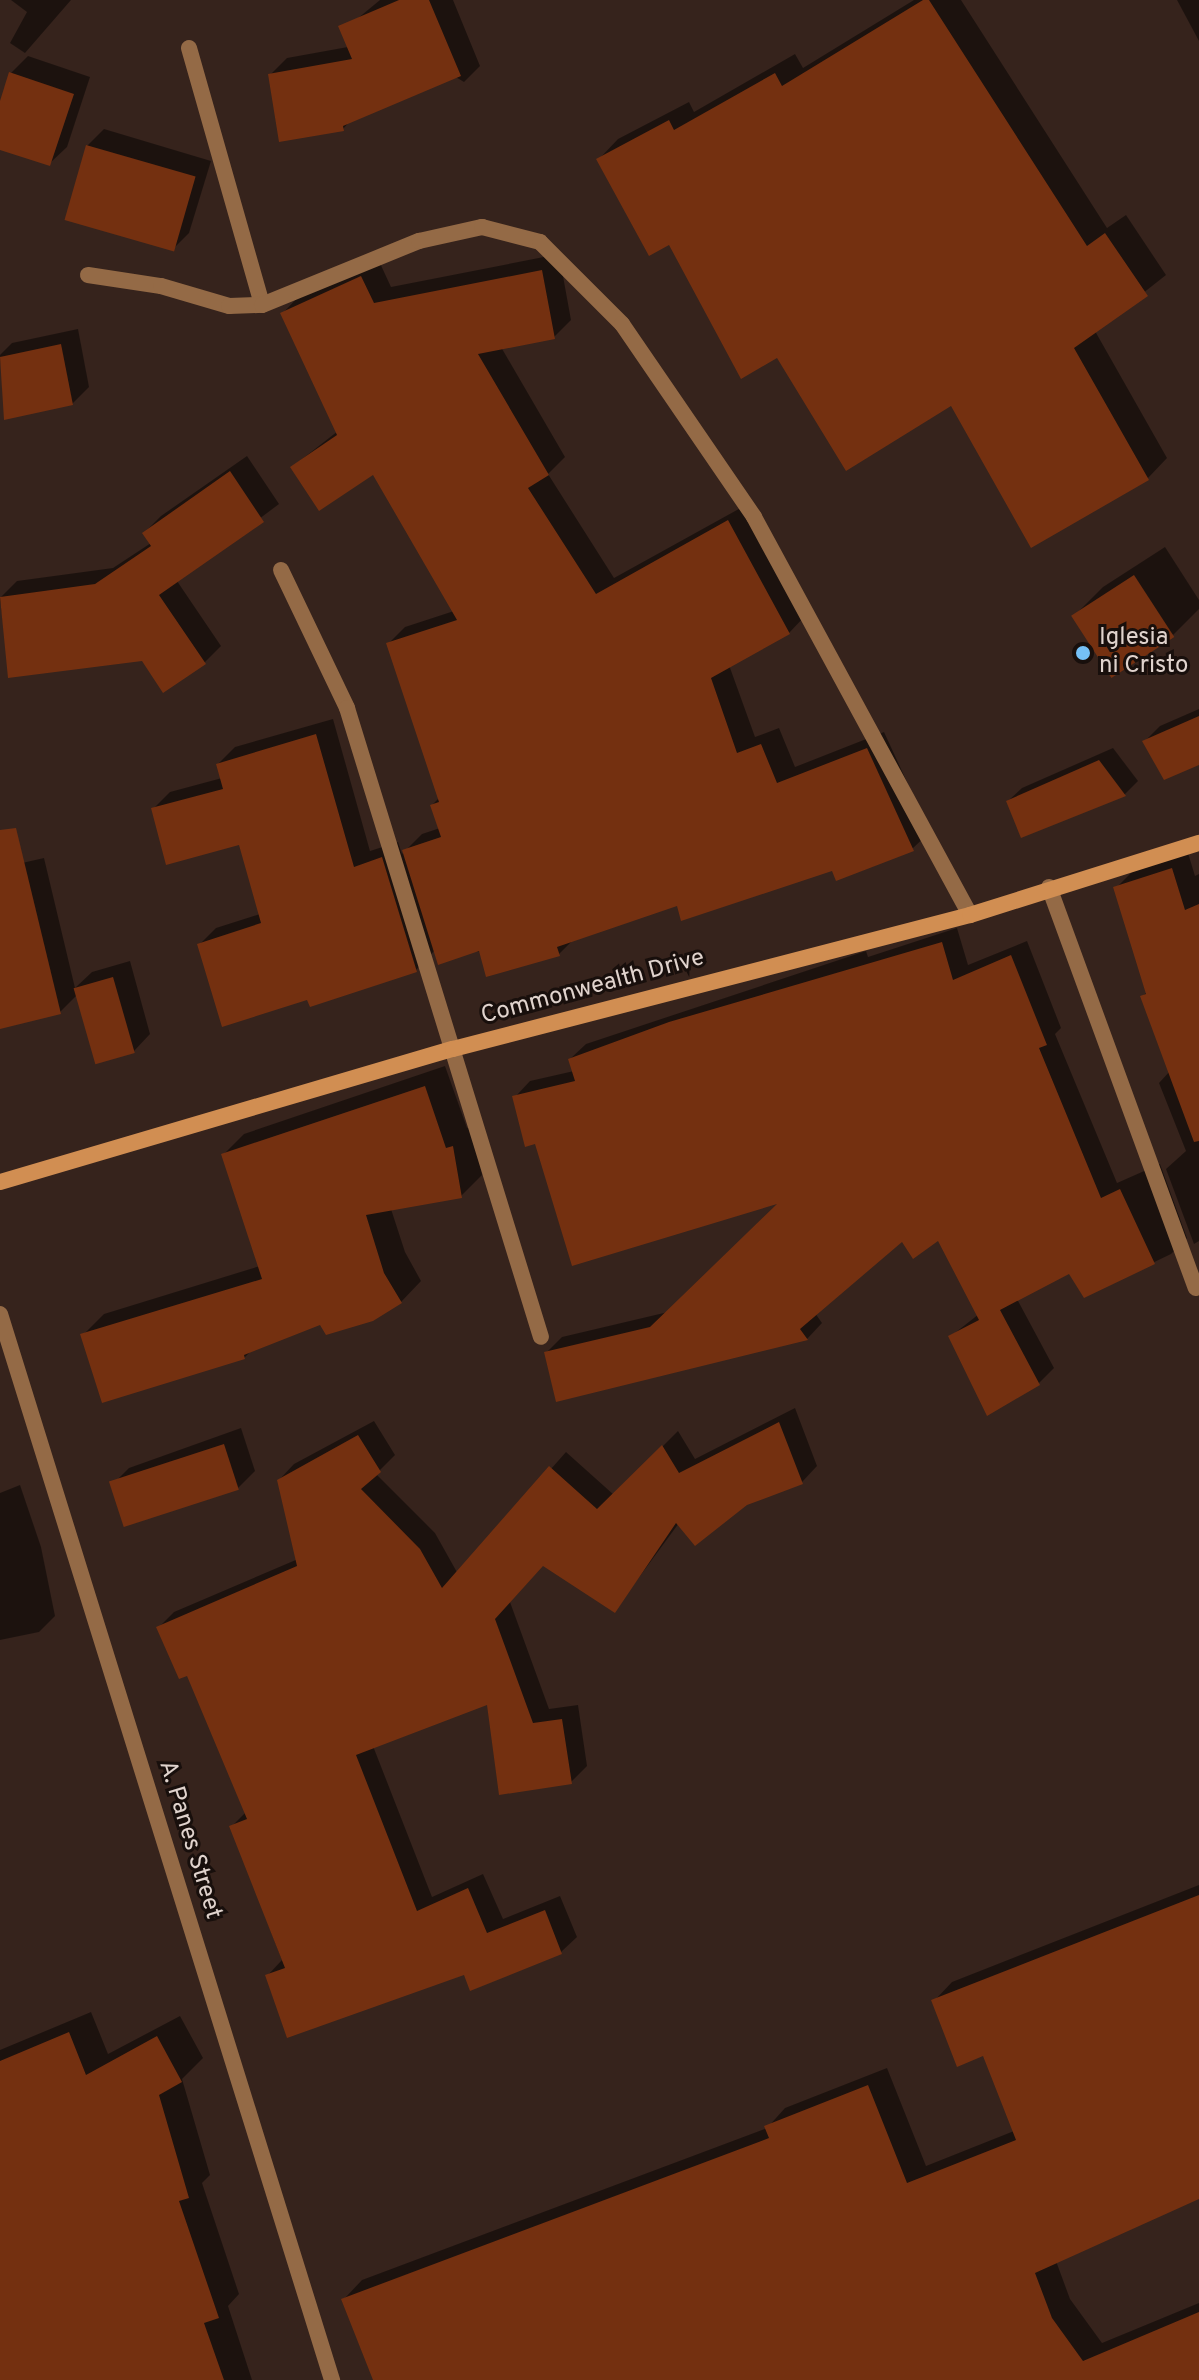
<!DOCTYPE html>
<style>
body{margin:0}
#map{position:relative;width:1199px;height:2380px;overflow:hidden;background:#36231c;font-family:Overpass,sans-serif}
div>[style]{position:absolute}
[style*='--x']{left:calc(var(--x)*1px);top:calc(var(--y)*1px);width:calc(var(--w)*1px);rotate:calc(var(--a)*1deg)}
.shadow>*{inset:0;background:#0007}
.building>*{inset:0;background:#743010;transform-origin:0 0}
.street>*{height:16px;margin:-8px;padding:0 8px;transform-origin:8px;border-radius:8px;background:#946a46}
.secondary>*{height:16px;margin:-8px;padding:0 8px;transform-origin:8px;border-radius:8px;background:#d18e52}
.dots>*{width:22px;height:22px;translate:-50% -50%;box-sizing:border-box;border:4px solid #180f0c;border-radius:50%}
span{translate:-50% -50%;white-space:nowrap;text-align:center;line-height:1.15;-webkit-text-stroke:6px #180f0c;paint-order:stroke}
.poi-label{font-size:24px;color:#e0d3cd}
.left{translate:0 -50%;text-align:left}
.street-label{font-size:24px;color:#e0d3cd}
</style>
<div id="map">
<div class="shadow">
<i style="clip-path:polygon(11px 0,71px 0,25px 53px,10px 43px,27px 12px)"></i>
<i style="clip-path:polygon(380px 0,453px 0,480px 66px,464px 82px,454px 76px,351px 120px,343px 129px,270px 75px,287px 58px,392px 39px,357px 19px)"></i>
<i style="clip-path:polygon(914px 0,961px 0,1107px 228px,1126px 215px,1166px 275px,1095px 331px,1167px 458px,1148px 478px,951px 403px,778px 356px,599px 159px,618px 139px,689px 102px,694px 112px,795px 54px,803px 68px)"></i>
<i style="clip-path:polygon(1177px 0,1199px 0,1199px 41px)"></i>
<i style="clip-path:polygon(28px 56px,90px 77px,67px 147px,50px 163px,0 147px,0 107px,11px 73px)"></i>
<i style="clip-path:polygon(104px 129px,211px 161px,189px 233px,172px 250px,87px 146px)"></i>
<i style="clip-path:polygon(559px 254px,571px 320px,554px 337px,501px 347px,565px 457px,548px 474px,614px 578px,746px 505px,806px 615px,789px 633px,729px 665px,755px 737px,779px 728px,795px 767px,884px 732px,930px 832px,912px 849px,678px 904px,574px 939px,559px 954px,435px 950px,416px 970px,309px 997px,199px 945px,216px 928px,260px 914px,240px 843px,153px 809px,170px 792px,222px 778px,218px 764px,235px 747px,333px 719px,370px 851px,398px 842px,402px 854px,422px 834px,440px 828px,432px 805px,439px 798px,388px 644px,405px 627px,454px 611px,374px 472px,292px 467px,338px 431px,282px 314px,299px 296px,379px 261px,391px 287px)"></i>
<i style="clip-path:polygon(78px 329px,89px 387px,72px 404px,6px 417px,0 355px,12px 343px)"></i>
<i style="clip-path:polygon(247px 456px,279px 504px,177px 581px,221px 646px,205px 662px,143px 659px,10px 676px,0 598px,17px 581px,113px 568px,151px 543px,144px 533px,161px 516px)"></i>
<i style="clip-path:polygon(1165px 547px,1199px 600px,1199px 609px,1173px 635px,1073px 617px,1103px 587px)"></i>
<i style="clip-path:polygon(1199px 709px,1199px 763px,1144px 742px,1160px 726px)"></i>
<i style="clip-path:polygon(1113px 748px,1138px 781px,1125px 794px,1022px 836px,1008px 801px,1022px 788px)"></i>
<i style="clip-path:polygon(1188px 853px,1195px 876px,1199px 874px,1199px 1241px,1194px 1244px,1166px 1169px,1186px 1151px,1159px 1083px,1170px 1071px,1143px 996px,1147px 992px,1116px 888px,1132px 872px)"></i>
<i style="clip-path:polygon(44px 858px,75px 988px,92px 972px,130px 961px,150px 1034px,134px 1051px,77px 995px,60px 1012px,0 1027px,0 868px)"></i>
<i style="clip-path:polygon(957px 928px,968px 965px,1027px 941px,1061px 1028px,1055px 1034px,1117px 1183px,1160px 1164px,1187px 1238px,1171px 1254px,1084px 1296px,1069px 1271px,1017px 1299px,1054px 1368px,1038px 1384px,951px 1336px,979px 1314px,939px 1238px,902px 1239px,815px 1313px,822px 1323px,807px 1339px,546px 1353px,562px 1337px,668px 1312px,783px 1200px,536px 1141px,515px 1097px,530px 1081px,574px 1071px,570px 1059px,586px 1044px,866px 951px,868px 957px)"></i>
<i style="clip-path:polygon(445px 1066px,467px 1128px,474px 1127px,482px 1175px,461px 1196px,391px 1209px,405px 1252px,421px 1281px,401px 1302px,321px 1323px,253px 1349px,244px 1358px,83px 1335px,104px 1314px,260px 1266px,223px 1155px,244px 1134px)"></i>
<i style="clip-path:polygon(795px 1408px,817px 1466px,802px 1482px,679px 1523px,615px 1610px,544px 1564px,510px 1602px,549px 1709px,578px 1705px,587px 1766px,571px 1782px,489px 1702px,373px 1746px,432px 1897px,483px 1874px,503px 1919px,560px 1896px,577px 1937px,561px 1952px,466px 1973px,267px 1976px,282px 1960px,231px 1827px,246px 1812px,188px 1673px,159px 1627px,174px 1612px,298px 1559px,279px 1480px,294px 1464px,374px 1421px,395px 1455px,376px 1474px,435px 1533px,458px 1574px,566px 1452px,614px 1495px,678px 1431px,695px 1459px)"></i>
<i style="clip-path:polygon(241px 1428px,255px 1471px,238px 1488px,112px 1485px,129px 1468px)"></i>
<i style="clip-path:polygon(20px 1485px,41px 1547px,55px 1616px,39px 1632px,0 1640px,0 1493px)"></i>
<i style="clip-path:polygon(1199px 1885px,1199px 2180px,1056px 2261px,1070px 2299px,1102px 2343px,1199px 2303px,1199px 2380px,375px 2380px,344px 2299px,362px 2280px,767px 2128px,785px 2108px,887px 2068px,926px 2166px,1014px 2131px,984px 2053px,934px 2001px,952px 1982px)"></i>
<i style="clip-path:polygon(91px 2012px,108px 2054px,180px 2016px,203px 2058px,182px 2079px,210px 2175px,202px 2183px,239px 2294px,228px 2306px,252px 2380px,0 2380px,0 2050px)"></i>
</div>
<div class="building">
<i style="clip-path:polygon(399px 0,429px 0,461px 76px,343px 126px,344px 131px,279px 142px,268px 74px,352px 59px,338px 26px)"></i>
<i style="clip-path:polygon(923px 0,929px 0,1087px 246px,1105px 233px,1148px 296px,1074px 348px,1149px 480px,1031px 548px,951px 406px,846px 471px,777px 358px,741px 379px,669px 245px,649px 256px,596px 159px,669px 120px,674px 130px,775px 73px,782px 86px)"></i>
<i style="clip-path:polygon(9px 72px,74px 94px,50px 166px,0 150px,0 101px)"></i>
<i style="left:86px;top:145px;width:114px;height:78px;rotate:16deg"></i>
<i style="clip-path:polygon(542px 270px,555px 339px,478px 354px,549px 475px,528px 488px,596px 594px,728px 520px,790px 634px,711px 678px,737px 753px,761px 744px,777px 783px,867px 748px,914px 851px,836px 881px,832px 871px,681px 921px,677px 906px,557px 947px,560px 956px,486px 977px,479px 951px,438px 965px,402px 850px,441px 837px,430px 805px,439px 802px,386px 643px,457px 620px,373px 475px,319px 511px,290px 467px,337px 435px,280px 313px,361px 276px,374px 303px)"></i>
<i style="clip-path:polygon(61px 344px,73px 405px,4px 420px,0 357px)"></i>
<i style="clip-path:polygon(230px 471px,264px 522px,159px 595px,206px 664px,163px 693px,142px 661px,8px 678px,0 597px,95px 584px,151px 546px,142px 533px)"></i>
<i style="left:1134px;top:575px;width:74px;height:75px;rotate:57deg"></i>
<i style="clip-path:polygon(1199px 716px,1199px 765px,1164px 780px,1142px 741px)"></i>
<i style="clip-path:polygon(316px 734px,354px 867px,382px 857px,417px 972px,310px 1007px,307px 1000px,222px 1027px,197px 944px,261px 923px,239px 845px,166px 865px,151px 808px,223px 789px,216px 764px)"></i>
<i style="clip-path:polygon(1099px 760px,1126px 796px,1021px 838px,1006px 801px)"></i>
<i style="clip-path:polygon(16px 828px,61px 1014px,0 1029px,0 830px)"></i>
<i style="clip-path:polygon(1172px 868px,1185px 910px,1199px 904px,1199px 1141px,1194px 1142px,1140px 996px,1146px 994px,1113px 887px)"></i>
<i style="clip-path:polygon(942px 942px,953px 980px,1011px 955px,1047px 1045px,1039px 1048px,1101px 1198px,1120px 1189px,1155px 1264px,1084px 1298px,1069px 1274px,1000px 1310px,1040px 1385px,987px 1416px,948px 1336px,979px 1320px,938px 1241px,913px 1259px,902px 1242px,800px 1329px,808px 1340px,556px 1402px,544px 1352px,650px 1327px,777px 1204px,572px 1266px,535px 1144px,525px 1147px,512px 1096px,575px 1081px,568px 1059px,669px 1022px)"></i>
<i style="left:113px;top:977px;width:79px;height:41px;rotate:74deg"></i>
<i style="clip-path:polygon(425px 1086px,446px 1148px,453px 1146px,462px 1198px,366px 1215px,384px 1273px,402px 1303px,373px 1321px,326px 1335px,320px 1325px,244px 1355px,245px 1359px,102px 1403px,80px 1334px,262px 1279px,221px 1154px)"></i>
<i style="clip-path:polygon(779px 1422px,803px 1484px,747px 1505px,695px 1546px,676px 1523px,615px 1613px,543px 1566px,495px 1619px,533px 1723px,562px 1719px,572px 1784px,499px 1795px,487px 1705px,356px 1755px,417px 1911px,468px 1888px,487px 1933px,545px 1910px,562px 1954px,470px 1991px,464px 1975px,287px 2038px,265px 1975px,285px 1968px,229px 1826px,247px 1819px,187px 1676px,179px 1679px,156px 1627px,297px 1566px,277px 1480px,358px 1435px,381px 1472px,361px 1489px,420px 1549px,442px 1588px,549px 1466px,597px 1509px,662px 1445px,679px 1473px)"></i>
<i style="left:224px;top:1444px;width:48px;height:121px;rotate:72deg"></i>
<i style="clip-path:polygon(1199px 1895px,1199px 2199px,1035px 2273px,1052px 2318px,1083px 2361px,1199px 2312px,1199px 2380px,373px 2380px,341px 2299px,769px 2138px,764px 2126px,868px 2085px,907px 2183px,1016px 2140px,983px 2056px,957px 2067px,931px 2000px)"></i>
<i style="clip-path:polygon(69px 2032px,86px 2075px,157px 2036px,182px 2082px,159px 2095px,189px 2198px,179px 2201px,219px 2318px,204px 2323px,224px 2380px,0 2380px,0 2061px)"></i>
</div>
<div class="street">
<i style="--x:189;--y:48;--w:267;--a:74.1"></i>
<i style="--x:88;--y:275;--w:74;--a:8.6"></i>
<i style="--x:161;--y:286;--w:71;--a:16.4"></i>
<i style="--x:229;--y:306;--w:33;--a:-2"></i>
<i style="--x:262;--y:305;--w:170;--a:-22.2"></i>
<i style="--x:419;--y:241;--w:65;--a:-12.5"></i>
<i style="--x:482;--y:227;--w:60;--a:14.5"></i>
<i style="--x:540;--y:242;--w:116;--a:45"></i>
<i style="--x:622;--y:324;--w:234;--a:55.6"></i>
<i style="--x:754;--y:517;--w:453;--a:61.5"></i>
<i style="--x:281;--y:570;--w:153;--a:64.4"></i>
<i style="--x:347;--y:708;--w:658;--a:72.86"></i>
<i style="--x:1049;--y:887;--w:427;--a:69.9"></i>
<i style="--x:0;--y:1314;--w:1117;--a:72.7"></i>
</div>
<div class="secondary">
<i style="--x:0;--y:1182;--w:472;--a:-16.4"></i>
<i style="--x:453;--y:1049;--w:534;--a:-14.53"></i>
<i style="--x:970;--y:915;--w:240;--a:-17.5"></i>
</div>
<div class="dots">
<i style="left:1083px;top:653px;background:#75c0f6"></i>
</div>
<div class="poi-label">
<span class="left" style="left:1099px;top:653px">Iglesia<br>ni Cristo</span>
</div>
<div class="street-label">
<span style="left:593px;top:988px;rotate:-15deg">Commonwealth Drive</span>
<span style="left:189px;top:1840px;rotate:73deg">A. Panes Street</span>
</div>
</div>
